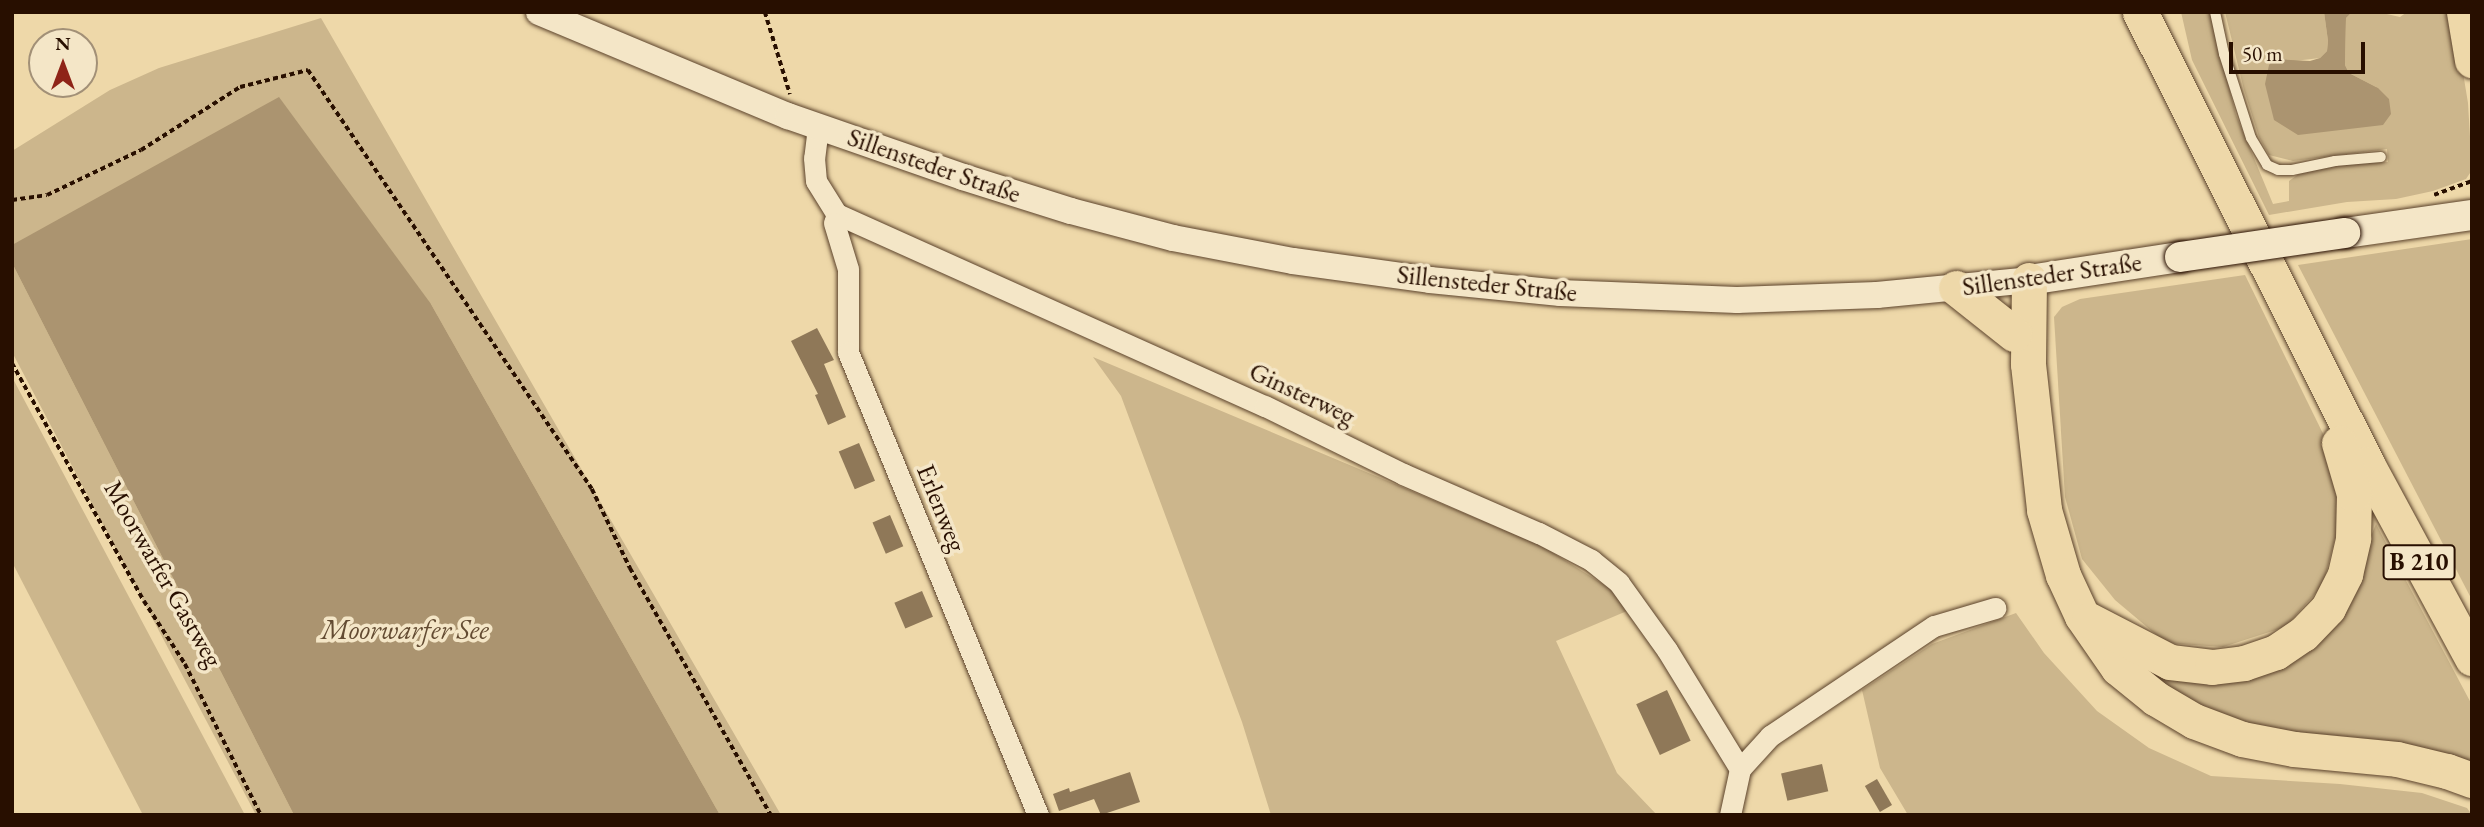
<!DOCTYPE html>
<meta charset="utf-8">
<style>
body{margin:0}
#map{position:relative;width:2484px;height:827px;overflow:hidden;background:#eed8a9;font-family:"EB Garamond",serif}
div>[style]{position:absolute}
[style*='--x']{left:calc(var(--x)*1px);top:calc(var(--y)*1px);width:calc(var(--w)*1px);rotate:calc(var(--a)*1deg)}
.green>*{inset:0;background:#ccb68c}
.water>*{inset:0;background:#ab9470}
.building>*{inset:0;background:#8f7858;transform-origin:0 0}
.path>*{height:3.5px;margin-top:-1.75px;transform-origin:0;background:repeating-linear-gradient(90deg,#280f00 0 5px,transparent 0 8.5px)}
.roads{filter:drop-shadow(0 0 2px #5a412a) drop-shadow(0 0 2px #5a412a)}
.service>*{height:10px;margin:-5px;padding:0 5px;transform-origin:5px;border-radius:5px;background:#f4e6c7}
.minor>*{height:21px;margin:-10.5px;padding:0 10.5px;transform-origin:10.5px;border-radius:10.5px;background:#f4e6c7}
.tertiary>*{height:26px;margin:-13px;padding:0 13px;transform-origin:13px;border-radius:13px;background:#f4e6c7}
.secondary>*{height:30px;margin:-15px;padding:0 15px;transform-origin:15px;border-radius:15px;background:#f4e6c7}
.trunk>*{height:35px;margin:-17.5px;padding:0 17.5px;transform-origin:17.5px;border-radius:17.5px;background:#eed8a9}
.bridges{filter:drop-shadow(0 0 2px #280f00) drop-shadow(0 0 2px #280f00)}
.secondary-bridge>*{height:30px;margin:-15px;padding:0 15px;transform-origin:15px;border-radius:15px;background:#f4e6c7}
span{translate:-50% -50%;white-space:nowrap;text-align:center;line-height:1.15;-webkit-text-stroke:7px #f4e6c7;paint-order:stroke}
.shield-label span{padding:2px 5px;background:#f4e6c7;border:2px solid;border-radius:5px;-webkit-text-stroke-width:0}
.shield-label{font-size:24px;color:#280f00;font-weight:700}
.street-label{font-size:26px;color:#280f00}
.water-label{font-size:28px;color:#634b32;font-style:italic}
.frame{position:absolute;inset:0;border:14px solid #280f00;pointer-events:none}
.north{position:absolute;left:28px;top:28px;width:70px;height:70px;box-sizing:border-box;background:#f4e6c7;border:2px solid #a29077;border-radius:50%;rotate:0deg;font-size:19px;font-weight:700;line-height:28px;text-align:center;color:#280f00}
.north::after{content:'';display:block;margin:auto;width:24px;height:32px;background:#8f2418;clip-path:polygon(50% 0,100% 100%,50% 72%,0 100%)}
.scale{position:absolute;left:2229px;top:42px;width:136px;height:32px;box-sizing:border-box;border:4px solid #280f00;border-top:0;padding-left:9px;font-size:21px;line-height:24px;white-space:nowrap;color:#280f00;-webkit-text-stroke:5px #f4e6c7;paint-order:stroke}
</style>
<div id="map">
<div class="green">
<i style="clip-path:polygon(2181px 12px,2210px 12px,2236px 115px,2273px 204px,2289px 201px,2289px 181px,2303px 171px,2349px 163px,2388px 162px,2387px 149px,2293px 161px,2269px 155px,2259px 137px,2244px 90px,2225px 12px,2324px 12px,2328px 41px,2327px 51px,2320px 58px,2294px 61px,2378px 88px,2349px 73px,2345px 65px,2346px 18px,2352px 12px,2378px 12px,2400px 17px,2407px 12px,2453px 12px,2468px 103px,2472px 170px,2466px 179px,2433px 191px,2396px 199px,2347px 202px,2269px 215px,2192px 60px)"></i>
<i style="clip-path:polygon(321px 18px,781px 815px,720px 815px,431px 304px,12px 245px,12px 151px,110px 90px,159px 68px)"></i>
<i style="clip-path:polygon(2472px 239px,2472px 600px,2298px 265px)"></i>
<i style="clip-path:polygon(12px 263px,294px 815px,256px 815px,12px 352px)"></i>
<i style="clip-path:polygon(2245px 275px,2335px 458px,2340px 519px,2323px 585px,2285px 627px,2223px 647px,2166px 643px,2115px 600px,2082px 559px,2065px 497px,2054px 317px,2062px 307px,2080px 299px)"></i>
<i style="clip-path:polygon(1093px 357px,1542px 546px,1614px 591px,1627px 611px,1556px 641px,1617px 773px,1657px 815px,1271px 815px,1242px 722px,1121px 396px)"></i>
<i style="clip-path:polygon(12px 377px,245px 815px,143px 815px,12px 562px)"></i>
<i style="clip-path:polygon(2376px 524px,2472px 705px,2472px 765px,2231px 723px,2181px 698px,2131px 660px,2160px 674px,2199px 683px,2242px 678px,2363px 556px)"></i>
<i style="clip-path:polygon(2016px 613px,2044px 653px,2097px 711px,2149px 748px,2211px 776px,2340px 784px,2422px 793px,2467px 808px,2472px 815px,1908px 815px,1880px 768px,1862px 690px,1932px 644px)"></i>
</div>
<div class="water">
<i style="clip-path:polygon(2324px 12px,2352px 12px,2346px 18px,2345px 65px,2349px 73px,2378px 88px,2389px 99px,2391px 114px,2383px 125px,2298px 135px,2274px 120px,2265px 84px,2269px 65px,2274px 59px,2310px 61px,2320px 58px,2327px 51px,2328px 41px)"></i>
<i style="clip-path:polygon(279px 97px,431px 304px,720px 815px,294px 815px,12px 263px,12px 245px)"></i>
</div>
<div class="building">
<i style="clip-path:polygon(817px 328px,834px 360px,824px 364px,846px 417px,828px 425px,815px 395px,818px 394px,791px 341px)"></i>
<i style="left:859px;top:443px;width:41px;height:22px;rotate:67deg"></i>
<i style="left:890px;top:515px;width:34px;height:19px;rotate:67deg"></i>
<i style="left:922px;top:591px;width:28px;height:30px;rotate:67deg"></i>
<i style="left:1667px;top:690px;width:56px;height:34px;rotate:65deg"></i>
<i style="left:1822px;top:764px;width:28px;height:42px;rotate:77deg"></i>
<i style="clip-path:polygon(1130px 772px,1140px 802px,1101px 815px,1094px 799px,1059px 811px,1053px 794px,1069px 788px,1070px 792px)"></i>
<i style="left:1877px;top:779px;width:30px;height:14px;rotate:60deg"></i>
</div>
<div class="path">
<i style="--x:765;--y:12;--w:86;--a:73"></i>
<i style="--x:2434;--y:195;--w:40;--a:-20.2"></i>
<i style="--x:12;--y:200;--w:35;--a:-8"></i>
<i style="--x:47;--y:195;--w:104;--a:-25.6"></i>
<i style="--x:141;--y:150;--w:117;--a:-32.5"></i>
<i style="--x:240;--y:87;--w:70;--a:-14"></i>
<i style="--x:308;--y:70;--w:506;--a:55.87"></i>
<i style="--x:592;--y:489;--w:88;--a:64.3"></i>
<i style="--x:630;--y:568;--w:284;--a:60.3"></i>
<i style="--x:12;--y:363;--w:272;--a:61"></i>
<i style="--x:144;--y:601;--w:75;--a:56.9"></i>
<i style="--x:185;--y:664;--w:169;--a:63.3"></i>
</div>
<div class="roads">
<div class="service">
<i style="--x:2215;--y:12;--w:43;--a:77.9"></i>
<i style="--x:2224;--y:54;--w:88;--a:72.2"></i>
<i style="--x:2251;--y:138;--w:31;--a:59"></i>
<i style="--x:2267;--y:165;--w:12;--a:24"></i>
<i style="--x:2278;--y:170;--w:14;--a:0"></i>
<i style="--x:2292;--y:170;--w:44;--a:-11.8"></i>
<i style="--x:2335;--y:161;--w:46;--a:-5"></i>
</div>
<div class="minor">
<i style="--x:818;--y:127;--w:31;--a:97"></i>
<i style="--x:814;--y:158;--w:23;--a:85"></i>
<i style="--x:816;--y:181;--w:39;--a:58"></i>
<i style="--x:837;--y:214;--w:469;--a:24.2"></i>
<i style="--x:1265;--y:406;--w:154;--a:26.2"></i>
<i style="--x:1403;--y:474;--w:148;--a:23.5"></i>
<i style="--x:1539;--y:533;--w:59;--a:27.4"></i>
<i style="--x:1591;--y:560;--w:36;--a:39"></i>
<i style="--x:1619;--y:583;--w:82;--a:54.4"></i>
<i style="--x:1667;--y:650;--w:140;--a:58.5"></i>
<i style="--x:837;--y:214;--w:9;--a:108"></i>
<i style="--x:834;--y:223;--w:48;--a:73.1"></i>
<i style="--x:848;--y:269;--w:83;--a:90"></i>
<i style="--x:848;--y:352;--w:500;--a:67.69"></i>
<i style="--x:1730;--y:815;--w:47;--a:-77.7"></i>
<i style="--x:1740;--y:769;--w:45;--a:-47.7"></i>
<i style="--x:1770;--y:736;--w:197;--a:-33.9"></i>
<i style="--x:1934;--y:626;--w:64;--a:-16.4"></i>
</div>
<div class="tertiary">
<i style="--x:539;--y:12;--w:270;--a:22.7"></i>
<i style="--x:788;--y:116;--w:185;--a:19.2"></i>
<i style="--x:963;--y:177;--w:113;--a:17.5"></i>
<i style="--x:1071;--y:211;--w:106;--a:14.8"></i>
<i style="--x:1173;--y:238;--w:122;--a:10.9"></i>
<i style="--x:1293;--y:261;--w:138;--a:7.9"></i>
<i style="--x:1430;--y:280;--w:131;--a:5.7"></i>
<i style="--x:1560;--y:293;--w:177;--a:2.3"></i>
<i style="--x:1737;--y:300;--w:140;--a:-2"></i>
<i style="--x:1877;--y:295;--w:153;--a:-5.6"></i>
</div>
<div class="secondary">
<i style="--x:2345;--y:233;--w:128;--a:-8.1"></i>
<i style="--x:2029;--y:280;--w:153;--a:-8.7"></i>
</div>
<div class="trunk">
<i style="--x:2140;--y:12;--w:506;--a:63.33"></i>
<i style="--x:2367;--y:464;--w:221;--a:61.6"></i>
<i style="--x:2464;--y:12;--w:49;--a:80.5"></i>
<i style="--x:2029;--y:280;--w:84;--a:90.7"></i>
<i style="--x:2028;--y:364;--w:147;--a:83.7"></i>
<i style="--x:2044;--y:510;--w:68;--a:73.7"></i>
<i style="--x:2063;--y:575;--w:45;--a:65.1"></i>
<i style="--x:2082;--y:616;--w:63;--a:55.3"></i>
<i style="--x:2118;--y:668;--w:48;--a:39"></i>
<i style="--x:2155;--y:698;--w:45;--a:30.5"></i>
<i style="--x:2194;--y:721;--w:51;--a:20.6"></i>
<i style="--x:2242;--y:739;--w:53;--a:10.9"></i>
<i style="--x:2294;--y:749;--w:103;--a:5.5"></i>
<i style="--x:2397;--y:759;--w:51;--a:13.5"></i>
<i style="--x:2447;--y:771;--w:27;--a:20"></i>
<i style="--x:1956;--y:288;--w:74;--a:38.4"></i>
<i style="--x:2089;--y:620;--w:91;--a:27.4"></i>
<i style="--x:2170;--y:662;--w:42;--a:6.8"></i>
<i style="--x:2212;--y:667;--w:32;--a:-7"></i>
<i style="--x:2244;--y:663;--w:34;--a:-19"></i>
<i style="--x:2276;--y:652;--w:32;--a:-34"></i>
<i style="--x:2303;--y:634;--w:36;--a:-46"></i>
<i style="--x:2328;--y:608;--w:38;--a:-63"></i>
<i style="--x:2345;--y:574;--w:37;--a:-77"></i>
<i style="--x:2353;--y:538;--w:44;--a:-88.7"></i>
<i style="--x:2354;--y:494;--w:53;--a:-106.4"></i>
</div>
</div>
<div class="bridges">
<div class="secondary-bridge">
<i style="--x:2180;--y:257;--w:167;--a:-8.3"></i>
</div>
</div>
<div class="shield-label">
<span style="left:2419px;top:562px">B 210</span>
</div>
<div class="street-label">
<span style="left:934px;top:166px;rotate:19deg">Sillensteder Straße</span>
<span style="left:2052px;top:275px;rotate:-8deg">Sillensteder Straße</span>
<span style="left:1487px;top:284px;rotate:6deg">Sillensteder Straße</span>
<span style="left:1302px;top:394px;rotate:25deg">Ginsterweg</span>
<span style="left:941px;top:508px;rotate:68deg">Erlenweg</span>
<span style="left:163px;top:574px;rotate:60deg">Moorwarfer Gastweg</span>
</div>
<div class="water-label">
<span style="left:405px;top:629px">Moorwarfer See</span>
</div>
<div class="frame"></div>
<div class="north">N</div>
<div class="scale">50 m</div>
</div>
